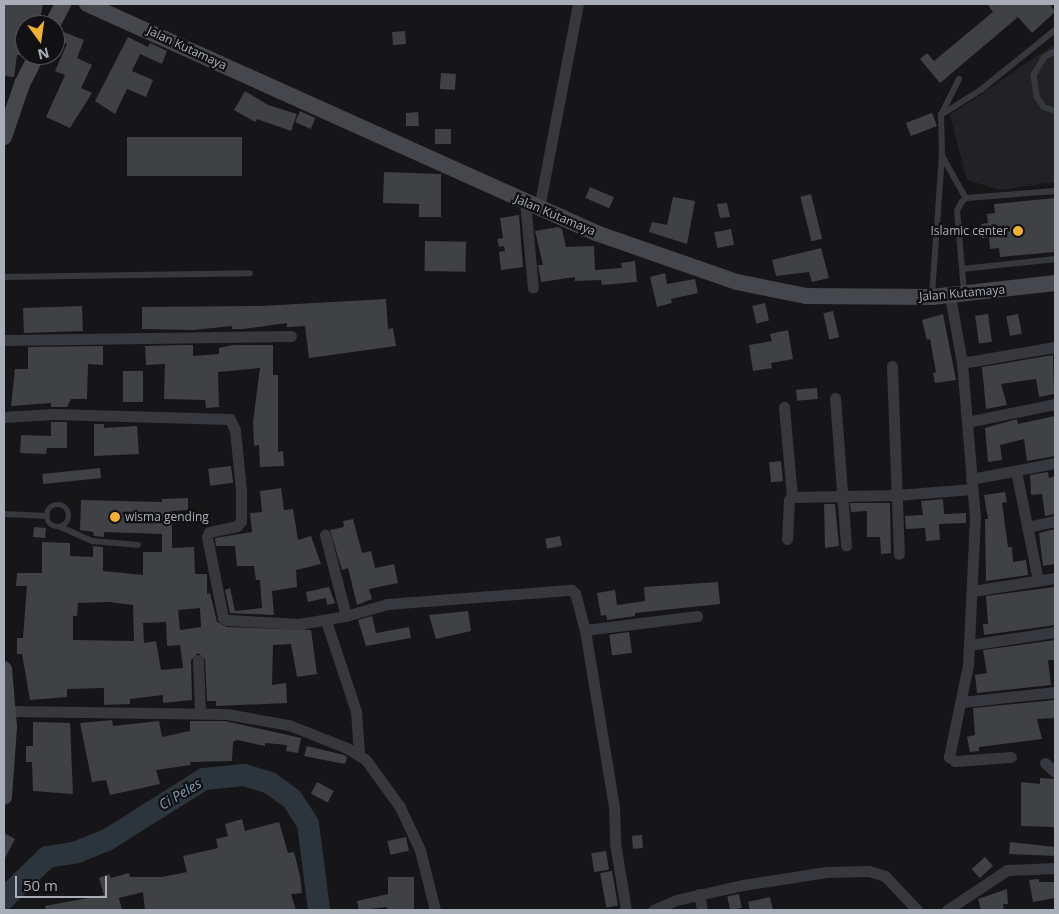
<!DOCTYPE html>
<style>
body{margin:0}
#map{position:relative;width:1059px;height:914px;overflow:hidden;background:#161618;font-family:"Open Sans",sans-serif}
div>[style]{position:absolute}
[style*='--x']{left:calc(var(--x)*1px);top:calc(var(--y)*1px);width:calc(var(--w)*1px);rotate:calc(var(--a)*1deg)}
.built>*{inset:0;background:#222225}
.river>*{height:22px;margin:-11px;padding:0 11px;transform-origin:11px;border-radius:11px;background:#2c353c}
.building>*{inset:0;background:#404145;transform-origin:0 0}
.lane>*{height:5.5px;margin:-2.75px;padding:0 2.75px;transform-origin:2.75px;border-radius:2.75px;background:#37383d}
.lane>.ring{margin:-2.75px;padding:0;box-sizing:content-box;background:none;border:5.5px solid #37383d;border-radius:50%}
.street>*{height:11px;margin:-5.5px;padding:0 5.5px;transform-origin:5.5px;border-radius:5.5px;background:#37383d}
.secondary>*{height:16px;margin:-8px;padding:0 8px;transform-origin:8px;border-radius:8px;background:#45474d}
.dots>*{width:14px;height:14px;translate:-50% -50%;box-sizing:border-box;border:2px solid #111113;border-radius:50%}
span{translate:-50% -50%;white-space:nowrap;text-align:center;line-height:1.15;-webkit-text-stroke:4.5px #111113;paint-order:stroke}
.street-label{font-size:12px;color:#a8adb8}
.poi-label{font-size:12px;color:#a8adb8}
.right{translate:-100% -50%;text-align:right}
.left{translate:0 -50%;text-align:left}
.water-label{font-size:14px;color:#7f9bb3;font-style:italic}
.frame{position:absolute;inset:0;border:5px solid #a8adb8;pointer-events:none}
.north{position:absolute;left:15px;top:15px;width:50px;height:50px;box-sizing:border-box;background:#111113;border:1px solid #4d4f55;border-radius:50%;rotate:166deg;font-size:14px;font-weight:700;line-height:20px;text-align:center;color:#a8adb8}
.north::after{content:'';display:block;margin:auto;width:18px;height:22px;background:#f2b134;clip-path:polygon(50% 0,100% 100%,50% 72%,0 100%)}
.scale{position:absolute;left:15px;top:876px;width:92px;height:22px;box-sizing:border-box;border:2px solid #a8adb8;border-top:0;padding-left:6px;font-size:15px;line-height:18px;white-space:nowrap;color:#a8adb8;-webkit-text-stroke:4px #111113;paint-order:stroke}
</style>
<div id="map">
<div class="built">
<i style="clip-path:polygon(1055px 44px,1055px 182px,1000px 190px,967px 180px,950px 115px)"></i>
</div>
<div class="river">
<i style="--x:4;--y:899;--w:60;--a:-44.3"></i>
<i style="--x:47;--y:857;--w:30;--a:-9"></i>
<i style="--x:77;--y:852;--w:32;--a:-22"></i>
<i style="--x:107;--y:840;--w:115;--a:-32.2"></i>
<i style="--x:204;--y:779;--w:40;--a:-5.7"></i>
<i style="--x:244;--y:775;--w:27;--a:17"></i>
<i style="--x:270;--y:783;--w:27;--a:36"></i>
<i style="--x:292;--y:799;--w:30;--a:57"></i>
<i style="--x:308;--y:824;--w:87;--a:82.7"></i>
</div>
<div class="building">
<i style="clip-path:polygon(4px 4px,43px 4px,39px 25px,25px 25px,25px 55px,17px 55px,14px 77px,4px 76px)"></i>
<i style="clip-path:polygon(987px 4px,1050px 4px,1055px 12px,1032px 33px,1018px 17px,940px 83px,920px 59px,927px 53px,934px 61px,993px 12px)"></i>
<i style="clip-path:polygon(61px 31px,84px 40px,77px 58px,92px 65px,81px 88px,92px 93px,70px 128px,46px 117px,65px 75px,55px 71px,67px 44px,57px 40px)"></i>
<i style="left:405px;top:31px;width:13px;height:13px;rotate:86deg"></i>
<i style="clip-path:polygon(128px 37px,148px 47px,150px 43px,167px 51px,162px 64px,140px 54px,132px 71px,153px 80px,146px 97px,127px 89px,115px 114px,95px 101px)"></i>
<i style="left:441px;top:73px;width:15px;height:16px;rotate:4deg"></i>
<i style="clip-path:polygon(245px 91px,268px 105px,297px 114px,291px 131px,257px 119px,255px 122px,234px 110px)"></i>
<i style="left:300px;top:111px;width:17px;height:12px;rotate:24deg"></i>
<i style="clip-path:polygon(418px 112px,419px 126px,406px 126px,406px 113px)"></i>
<i style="left:932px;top:113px;width:14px;height:28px;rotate:69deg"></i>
<i style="left:435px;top:129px;width:16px;height:15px"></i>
<i style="left:242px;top:137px;width:39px;height:115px;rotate:90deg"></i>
<i style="clip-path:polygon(384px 172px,441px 174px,441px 217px,419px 217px,419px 204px,383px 203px)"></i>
<i style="left:590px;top:187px;width:26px;height:12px;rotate:23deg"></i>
<i style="left:811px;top:194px;width:46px;height:11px;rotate:76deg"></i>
<i style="clip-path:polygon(673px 197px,695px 201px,687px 244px,649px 232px,652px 222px,667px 225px)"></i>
<i style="clip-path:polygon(1055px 198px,1055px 252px,1000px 257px,999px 248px,990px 249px,989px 237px,982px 238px,981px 224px,988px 223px,987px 214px,995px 213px,994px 204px)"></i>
<i style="clip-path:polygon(727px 203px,730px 217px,720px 218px,717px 204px)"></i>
<i style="clip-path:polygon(519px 215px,523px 267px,501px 270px,499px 252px,505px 251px,504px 246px,499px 247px,497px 239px,503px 238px,500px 218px)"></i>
<i style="clip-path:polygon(558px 227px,562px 229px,566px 247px,594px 246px,595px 270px,622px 268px,621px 263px,635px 261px,637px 282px,602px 285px,601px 280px,575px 281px,575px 277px,541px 282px,538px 265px,543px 265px,535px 231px)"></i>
<i style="left:731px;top:229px;width:16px;height:17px;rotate:79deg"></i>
<i style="left:425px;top:241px;width:41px;height:30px;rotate:1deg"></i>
<i style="clip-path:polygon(821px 248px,829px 278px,812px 282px,809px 272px,776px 276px,772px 260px)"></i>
<i style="clip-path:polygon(665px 273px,667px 284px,695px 279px,698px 293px,671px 299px,672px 303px,657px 307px,650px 277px)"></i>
<i style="clip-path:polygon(386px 299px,388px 329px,393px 328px,396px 346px,309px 358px,305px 326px,287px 327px,287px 323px,243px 329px,232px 329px,232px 326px,193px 330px,142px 329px,142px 307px,261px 306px)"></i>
<i style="left:765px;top:303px;width:18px;height:13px;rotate:77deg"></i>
<i style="left:82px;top:306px;width:25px;height:59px;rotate:88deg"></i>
<i style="left:833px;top:311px;width:27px;height:10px;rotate:77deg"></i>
<i style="clip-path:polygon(943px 314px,956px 380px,935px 383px,933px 373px,936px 372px,930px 339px,927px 340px,922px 320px)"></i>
<i style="left:988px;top:314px;width:28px;height:13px;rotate:82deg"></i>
<i style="left:1018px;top:314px;width:20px;height:12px;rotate:79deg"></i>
<i style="clip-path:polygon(788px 330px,793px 359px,771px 363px,772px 368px,753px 371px,749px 345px,772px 341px,770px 334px)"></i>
<i style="clip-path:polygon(183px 345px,193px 345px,193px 356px,219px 354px,219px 348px,233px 345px,273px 345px,273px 375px,278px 375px,278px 452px,283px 451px,284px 466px,260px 467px,259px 445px,254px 446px,253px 422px,260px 368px,218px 372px,219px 407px,206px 408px,205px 400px,164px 399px,165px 364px,146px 365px,145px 346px)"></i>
<i style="clip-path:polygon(103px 346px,103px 365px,88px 364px,87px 399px,71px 399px,67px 407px,51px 407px,51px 403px,11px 406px,15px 369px,28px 369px,28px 347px)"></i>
<i style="clip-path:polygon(1053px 355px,1054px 394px,1039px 397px,1036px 379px,1001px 384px,1007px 405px,986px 409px,982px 367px)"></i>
<i style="left:123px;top:371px;width:20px;height:31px"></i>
<i style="left:817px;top:388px;width:11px;height:21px;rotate:85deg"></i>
<i style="clip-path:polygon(1055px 416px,1055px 456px,1027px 461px,1024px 439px,1000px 445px,1002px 460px,988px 462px,985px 428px,1017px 419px,1018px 424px)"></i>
<i style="clip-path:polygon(51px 422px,67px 422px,67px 448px,47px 448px,46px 454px,20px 453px,21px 435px,51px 436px)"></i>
<i style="clip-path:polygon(94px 424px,104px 424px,104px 428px,137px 426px,139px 454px,94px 456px)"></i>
<i style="left:781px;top:461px;width:20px;height:12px;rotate:84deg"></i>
<i style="left:231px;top:466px;width:17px;height:23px;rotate:83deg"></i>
<i style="left:100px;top:468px;width:10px;height:58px;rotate:84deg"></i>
<i style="clip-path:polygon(1048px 472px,1049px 478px,1055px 476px,1055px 514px,1045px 516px,1042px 494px,1031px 495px,1030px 475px)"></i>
<i style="clip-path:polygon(281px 488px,284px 510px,293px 509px,298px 540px,311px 536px,321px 564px,296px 570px,297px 587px,272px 591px,274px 615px,230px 613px,225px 590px,230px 588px,235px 611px,262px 608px,260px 580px,256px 580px,254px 566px,237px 566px,235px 546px,216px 546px,215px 538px,252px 532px,250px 513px,262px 512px,260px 491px)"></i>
<i style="clip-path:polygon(1005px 492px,1007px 502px,1002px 503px,1008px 547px,1012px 547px,1013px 562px,1026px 560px,1028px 575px,986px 581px,985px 519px,988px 519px,984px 495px)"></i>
<i style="clip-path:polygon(evenodd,188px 498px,188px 510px,172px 511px,172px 548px,194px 547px,195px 574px,207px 574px,207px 594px,210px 593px,217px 622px,227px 627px,311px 630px,317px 674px,297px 677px,291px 644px,273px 645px,272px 685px,286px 683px,287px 703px,216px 706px,216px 701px,207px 701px,205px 659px,198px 653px,191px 660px,192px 700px,163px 703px,163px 695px,130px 699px,130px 704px,104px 705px,104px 688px,67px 689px,67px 697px,30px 700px,22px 654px,17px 654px,17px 638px,23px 638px,27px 586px,16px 586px,17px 573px,42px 573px,42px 542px,70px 543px,70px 556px,93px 557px,93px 546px,103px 547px,103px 571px,143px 575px,143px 552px,162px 552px,162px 534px,104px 532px,104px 537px,94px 536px,93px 532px,80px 530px,81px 500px,162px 502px,162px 499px,188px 498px,109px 602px,133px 605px,134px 641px,73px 640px,73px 616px,77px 616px,78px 603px,109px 602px,188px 498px,200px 608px,201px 627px,180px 630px,178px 610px,200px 608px,188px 498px,166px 622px,167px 646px,180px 645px,183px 668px,161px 670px,156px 641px,144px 643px,143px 623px,166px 622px)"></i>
<i style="clip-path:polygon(943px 499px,944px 514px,966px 513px,966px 523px,939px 524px,940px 540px,926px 541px,925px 528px,906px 529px,905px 516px,923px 515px,921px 501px)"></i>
<i style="clip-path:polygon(850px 503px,890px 503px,891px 553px,881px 554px,880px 537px,867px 537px,867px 511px,851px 512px)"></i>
<i style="clip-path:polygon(824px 504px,835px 504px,839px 546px,825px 548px)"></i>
<i style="clip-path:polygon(353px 519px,362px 553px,371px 551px,375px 568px,394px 564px,398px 583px,369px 589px,372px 599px,357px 605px,348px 568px,342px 570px,330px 530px,344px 527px,343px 521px)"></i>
<i style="left:34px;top:527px;width:12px;height:10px;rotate:5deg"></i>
<i style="clip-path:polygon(1055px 529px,1055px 564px,1043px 566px,1039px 533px)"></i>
<i style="left:560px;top:536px;width:10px;height:15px;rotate:79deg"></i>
<i style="clip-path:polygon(718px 582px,720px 604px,635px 613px,635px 616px,607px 620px,606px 615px,601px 616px,597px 593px,615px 590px,617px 605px,645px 601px,644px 587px)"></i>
<i style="clip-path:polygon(329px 587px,335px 603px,327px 605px,326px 598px,308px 602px,306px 592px)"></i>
<i style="clip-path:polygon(1055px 587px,1055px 625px,984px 635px,983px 624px,988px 624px,986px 596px)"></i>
<i style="clip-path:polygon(468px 611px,471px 631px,436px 639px,429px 615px)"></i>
<i style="clip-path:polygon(372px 616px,376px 633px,409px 627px,411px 638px,366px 646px,358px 620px)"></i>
<i style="left:629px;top:632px;width:21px;height:20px;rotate:82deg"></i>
<i style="clip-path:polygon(1055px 640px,1055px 660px,1048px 660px,1051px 685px,977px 693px,975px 675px,987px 673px,983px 650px)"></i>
<i style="clip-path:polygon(1055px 700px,1055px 718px,1037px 719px,1042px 739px,979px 747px,979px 751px,970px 752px,967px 737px,975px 735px,973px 708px)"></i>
<i style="clip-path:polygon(112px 720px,113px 726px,159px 721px,162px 737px,190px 731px,190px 721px,225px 721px,301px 738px,298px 753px,286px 751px,287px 745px,265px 743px,265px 746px,237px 740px,233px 742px,232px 761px,190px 762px,191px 765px,156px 770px,160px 784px,110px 795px,106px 780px,92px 782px,80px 723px)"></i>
<i style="clip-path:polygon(33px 722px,70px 723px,73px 794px,33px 791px,32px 762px,26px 762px,26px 746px,33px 746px)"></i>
<i style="clip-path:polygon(307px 746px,344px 755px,347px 757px,345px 764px,304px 756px)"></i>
<i style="clip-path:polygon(1040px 778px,1055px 779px,1054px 827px,1021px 826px,1021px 782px,1040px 784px)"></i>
<i style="left:317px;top:782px;width:19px;height:13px;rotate:28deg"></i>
<i style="clip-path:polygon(242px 819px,245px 831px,279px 822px,288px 853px,294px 852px,300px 876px,302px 893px,291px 894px,296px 910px,145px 910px,143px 892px,119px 898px,122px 910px,46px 910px,45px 906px,104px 895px,99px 878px,109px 874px,111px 878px,129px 873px,130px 877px,162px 877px,187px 872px,183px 856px,218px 848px,216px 839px,228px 836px,225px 824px)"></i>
<i style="clip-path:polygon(4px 833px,15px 839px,4px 860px)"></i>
<i style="left:642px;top:835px;width:13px;height:10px;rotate:86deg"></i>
<i style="left:406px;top:837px;width:14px;height:19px;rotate:78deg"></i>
<i style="clip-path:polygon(1010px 842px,1055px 847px,1055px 856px,1009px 854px)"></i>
<i style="left:606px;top:851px;width:19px;height:15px;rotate:81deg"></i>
<i style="left:985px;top:857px;width:12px;height:18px;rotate:48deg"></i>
<i style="left:612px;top:871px;width:35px;height:12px;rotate:80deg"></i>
<i style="clip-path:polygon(388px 877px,414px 877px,414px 910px,387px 910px,387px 907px,359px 910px,357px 901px,388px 894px)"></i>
<i style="clip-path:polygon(1039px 879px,1039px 882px,1055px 882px,1055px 898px,1033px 902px,1029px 880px)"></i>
<i style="clip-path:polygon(1007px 889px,1008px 904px,1003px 904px,1004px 910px,981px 910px,978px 899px)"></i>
<i style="left:739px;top:894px;width:14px;height:12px;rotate:78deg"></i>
<i style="clip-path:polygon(770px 897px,773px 910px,750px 910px,748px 902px)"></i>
</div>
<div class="lane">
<i style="--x:1055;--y:52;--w:11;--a:153"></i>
<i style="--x:1045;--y:57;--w:21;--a:121"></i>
<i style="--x:1034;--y:75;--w:22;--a:82"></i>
<i style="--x:1037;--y:97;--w:12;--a:55"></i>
<i style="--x:1044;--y:107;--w:12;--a:20"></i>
<i style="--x:941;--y:115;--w:49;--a:-32.4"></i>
<i style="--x:982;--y:89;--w:94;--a:-38.9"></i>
<i style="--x:942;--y:155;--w:49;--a:60.8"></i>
<i style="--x:962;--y:269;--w:94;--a:-6.1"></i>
<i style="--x:4;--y:277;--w:246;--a:-0.9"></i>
<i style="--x:964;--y:292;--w:81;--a:-94.9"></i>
<i style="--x:957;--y:211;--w:9;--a:-63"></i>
<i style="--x:961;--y:203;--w:7;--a:-45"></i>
<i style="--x:966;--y:198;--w:89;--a:-4.5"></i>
<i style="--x:932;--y:295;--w:140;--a:-85.9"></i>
<i style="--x:942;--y:155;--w:40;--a:-91.4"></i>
<i style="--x:941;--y:115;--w:40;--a:-63.4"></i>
<i class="ring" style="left:47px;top:505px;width:16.5px;height:16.5px"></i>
<i style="--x:4;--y:514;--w:43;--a:2.7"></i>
<i style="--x:61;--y:527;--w:35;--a:24"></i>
<i style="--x:93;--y:541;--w:45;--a:5.1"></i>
</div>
<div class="street">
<i style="--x:525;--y:202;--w:86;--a:84.7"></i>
<i style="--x:539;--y:208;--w:208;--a:-79.2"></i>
<i style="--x:950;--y:296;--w:68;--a:79.8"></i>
<i style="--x:962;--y:363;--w:155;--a:85.2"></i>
<i style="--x:975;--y:517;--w:148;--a:92.7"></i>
<i style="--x:968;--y:665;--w:94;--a:101.7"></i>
<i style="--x:949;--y:757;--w:7;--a:34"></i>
<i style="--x:955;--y:761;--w:56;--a:-4.1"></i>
<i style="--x:4;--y:340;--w:287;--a:-0.8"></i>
<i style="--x:962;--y:363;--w:94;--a:-9.8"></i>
<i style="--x:892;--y:366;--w:188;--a:87.9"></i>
<i style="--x:835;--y:398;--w:148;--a:85.7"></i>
<i style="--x:784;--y:407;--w:90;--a:84.9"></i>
<i style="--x:4;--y:417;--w:49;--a:-3.5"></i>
<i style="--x:53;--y:414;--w:177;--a:1.6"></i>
<i style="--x:230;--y:419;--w:12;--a:66"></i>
<i style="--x:235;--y:430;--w:60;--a:84.3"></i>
<i style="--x:241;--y:490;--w:31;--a:90"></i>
<i style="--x:241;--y:521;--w:6;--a:129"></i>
<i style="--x:237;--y:526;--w:29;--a:168"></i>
<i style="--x:209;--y:532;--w:5;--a:112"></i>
<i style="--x:207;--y:537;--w:83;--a:78.8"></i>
<i style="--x:223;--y:618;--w:4;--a:27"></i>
<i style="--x:227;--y:620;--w:72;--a:3.2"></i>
<i style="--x:299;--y:624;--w:48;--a:-9.7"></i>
<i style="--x:346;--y:616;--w:84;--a:-104.5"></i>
<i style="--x:967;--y:422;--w:90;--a:-11.6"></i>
<i style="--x:1016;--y:471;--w:111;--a:78.6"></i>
<i style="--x:971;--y:479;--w:86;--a:-10.8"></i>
<i style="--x:1027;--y:527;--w:29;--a:-12"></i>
<i style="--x:787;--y:539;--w:39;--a:-87"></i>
<i style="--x:789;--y:500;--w:4;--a:-45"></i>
<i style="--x:792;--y:497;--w:105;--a:-1.1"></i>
<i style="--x:897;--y:495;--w:75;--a:-4.6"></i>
<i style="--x:972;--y:591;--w:84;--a:-8.9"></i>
<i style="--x:346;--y:616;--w:43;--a:-16.3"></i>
<i style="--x:387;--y:604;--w:185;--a:-4.4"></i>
<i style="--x:571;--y:590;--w:5;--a:37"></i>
<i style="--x:575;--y:593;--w:38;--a:75"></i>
<i style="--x:585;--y:630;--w:179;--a:80.7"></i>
<i style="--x:614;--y:807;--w:36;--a:88"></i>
<i style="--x:615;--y:843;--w:68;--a:80.7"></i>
<i style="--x:326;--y:621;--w:95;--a:71.6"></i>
<i style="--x:356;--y:711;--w:42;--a:85.9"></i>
<i style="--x:585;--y:630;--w:113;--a:-7.1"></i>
<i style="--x:969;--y:645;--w:87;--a:-8.6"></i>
<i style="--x:198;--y:660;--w:52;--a:87.8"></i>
<i style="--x:962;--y:702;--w:94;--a:-6.1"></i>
<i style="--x:9;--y:711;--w:218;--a:0.8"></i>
<i style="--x:227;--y:714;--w:63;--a:10.1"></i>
<i style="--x:289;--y:725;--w:62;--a:21.6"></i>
<i style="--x:347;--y:748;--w:22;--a:32"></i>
<i style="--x:366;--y:760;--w:58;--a:54.1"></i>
<i style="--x:400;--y:807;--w:47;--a:65.1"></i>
<i style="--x:420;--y:850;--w:62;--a:76"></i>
<i style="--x:1045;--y:763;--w:13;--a:42"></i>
<i style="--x:699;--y:894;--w:16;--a:79"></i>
<i style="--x:653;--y:910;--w:25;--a:-23"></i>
<i style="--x:676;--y:900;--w:69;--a:-12.6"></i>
<i style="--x:743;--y:885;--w:84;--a:-8.9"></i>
<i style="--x:826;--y:872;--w:43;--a:-1.3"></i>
<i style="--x:869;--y:871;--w:17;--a:17"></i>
<i style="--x:885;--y:876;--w:47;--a:46.7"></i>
<i style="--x:947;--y:910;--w:72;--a:-33.7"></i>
<i style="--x:1007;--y:870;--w:48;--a:-2.4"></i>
</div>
<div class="secondary">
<i style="--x:87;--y:4;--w:558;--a:24.22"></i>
<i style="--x:596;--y:233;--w:149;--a:19.2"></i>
<i style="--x:737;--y:282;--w:70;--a:11.5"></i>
<i style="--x:806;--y:296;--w:126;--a:0.5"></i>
<i style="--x:932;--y:297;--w:124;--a:-6.5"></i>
<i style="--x:52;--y:25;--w:24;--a:-62"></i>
<i style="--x:4;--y:137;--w:56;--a:-71.2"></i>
<i style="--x:22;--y:84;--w:33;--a:-63"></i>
<i style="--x:4;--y:669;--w:58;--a:85.1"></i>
<i style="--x:9;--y:727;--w:70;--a:94.1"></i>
</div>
<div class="dots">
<i style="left:1018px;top:231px;background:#f2b134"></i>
<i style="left:115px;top:517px;background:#f2b134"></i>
</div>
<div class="street-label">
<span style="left:187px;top:48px;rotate:25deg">Jalan Kutamaya</span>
<span style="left:555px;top:215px;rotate:23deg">Jalan Kutamaya</span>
<span style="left:962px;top:293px;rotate:-5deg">Jalan Kutamaya</span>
</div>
<div class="poi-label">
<span class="right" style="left:1008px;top:231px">Islamic center</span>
<span class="left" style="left:125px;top:517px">wisma gending</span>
</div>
<div class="water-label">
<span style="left:180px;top:794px;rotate:-31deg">Ci Peles</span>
</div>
<div class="frame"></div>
<div class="north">N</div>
<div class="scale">50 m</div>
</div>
